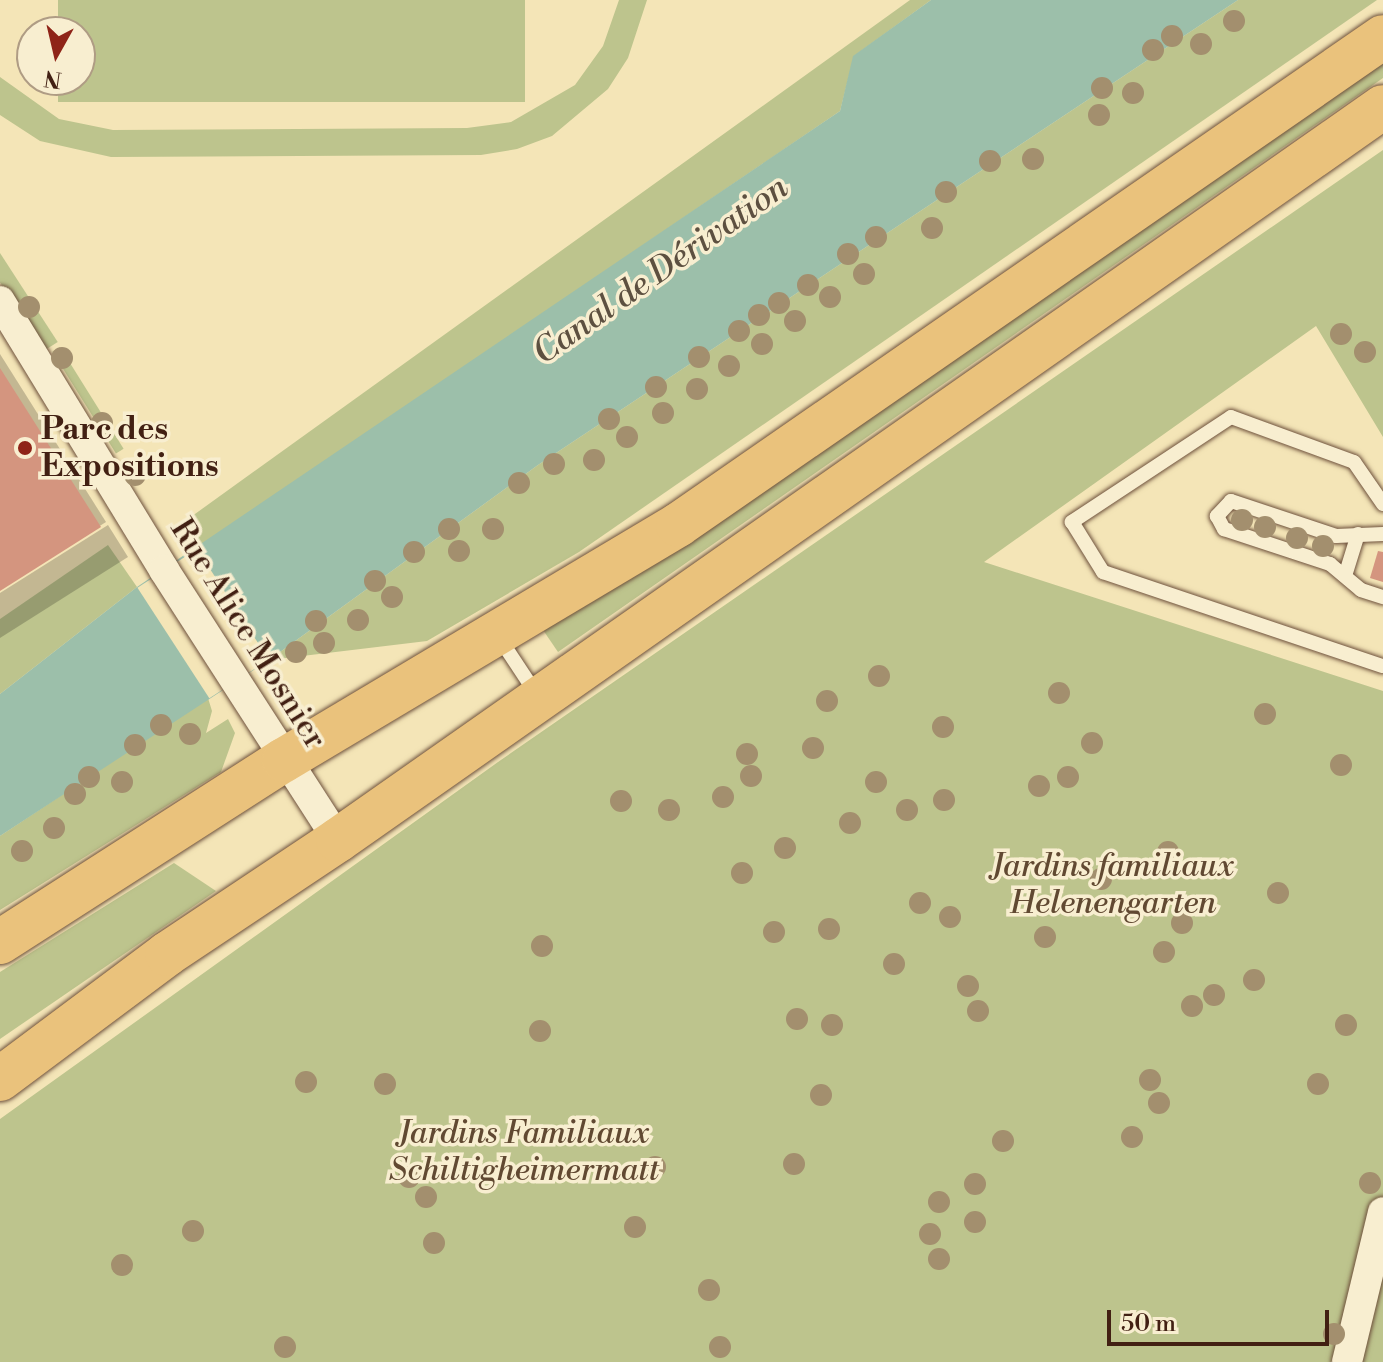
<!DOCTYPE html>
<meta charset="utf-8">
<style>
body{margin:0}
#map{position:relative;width:1383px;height:1362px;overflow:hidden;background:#f4e5b7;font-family:"Libre Bodoni",serif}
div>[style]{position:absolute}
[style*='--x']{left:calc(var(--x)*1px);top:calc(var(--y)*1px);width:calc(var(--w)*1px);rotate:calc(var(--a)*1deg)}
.green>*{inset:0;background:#bdc48d;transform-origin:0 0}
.water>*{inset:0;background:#9cbfaa}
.pier>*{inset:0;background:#f4e5b7;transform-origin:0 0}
.shadow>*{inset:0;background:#0003}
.building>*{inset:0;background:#d4957f}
.roads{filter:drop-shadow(0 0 2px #6e513c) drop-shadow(0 0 2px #6e513c)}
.service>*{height:14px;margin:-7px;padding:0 7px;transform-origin:7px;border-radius:7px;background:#f8eed0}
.minor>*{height:30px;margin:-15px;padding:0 15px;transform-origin:15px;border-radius:15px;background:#f8eed0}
.primary>*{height:44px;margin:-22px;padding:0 22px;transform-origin:22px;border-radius:22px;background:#eac27c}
.trees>*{width:22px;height:22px;margin:-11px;border-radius:50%;background:#a38f6e}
.dots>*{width:22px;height:22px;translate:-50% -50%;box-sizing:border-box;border:4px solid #f8eed0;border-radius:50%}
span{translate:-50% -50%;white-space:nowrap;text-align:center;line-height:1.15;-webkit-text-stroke:7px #f8eed0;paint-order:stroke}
.poi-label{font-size:32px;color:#422013;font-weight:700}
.left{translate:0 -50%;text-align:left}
.street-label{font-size:32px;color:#422013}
.park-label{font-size:32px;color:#614932;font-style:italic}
.water-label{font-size:34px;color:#5d5040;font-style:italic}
.north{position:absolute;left:16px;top:16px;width:80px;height:80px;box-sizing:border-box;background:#f8eed0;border:2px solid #af9c84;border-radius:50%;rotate:188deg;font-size:22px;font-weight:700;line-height:32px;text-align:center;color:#422013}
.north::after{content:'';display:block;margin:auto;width:28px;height:36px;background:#8f2418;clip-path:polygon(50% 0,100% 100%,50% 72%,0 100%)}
.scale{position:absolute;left:1107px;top:1310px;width:222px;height:36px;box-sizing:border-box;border:4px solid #422013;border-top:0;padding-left:10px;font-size:24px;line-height:28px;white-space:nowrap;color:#422013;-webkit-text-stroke:6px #f8eed0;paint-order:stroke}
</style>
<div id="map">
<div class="green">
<i style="clip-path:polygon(58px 0,525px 0,525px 102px,58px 102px,58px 80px,80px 80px,80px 32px,58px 32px)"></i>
<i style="clip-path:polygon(619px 0,647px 0,628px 58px,608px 89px,552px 136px,517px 149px,481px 155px,111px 157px,40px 141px,0 115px,0 77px,59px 119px,113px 130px,467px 128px,511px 122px,575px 85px,603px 46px)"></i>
<i style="clip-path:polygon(910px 0,931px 0,854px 56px,840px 111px,197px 549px,188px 519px)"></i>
<i style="clip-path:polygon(1238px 0,1377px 0,579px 552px,427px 641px,269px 660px,538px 465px)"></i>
<i style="clip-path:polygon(1383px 59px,1383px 78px,558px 652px,543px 630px)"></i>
<i style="clip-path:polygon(1383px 150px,1383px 437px,1316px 326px,984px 562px,1383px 691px,1383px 1362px,0 1362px,0 1119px,498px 762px)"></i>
<i style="left:0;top:253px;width:106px;height:16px;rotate:57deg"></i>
<i style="left:60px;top:347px;width:120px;height:9px;rotate:58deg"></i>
<i style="clip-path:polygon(108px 545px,137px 587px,0 694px,0 619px)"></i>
<i style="clip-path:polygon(208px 698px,212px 711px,206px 733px,228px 719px,235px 733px,221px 772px,0 910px,0 836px)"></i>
<i style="clip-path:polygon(174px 863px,216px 891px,0 1039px,0 972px)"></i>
</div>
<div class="water">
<i style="clip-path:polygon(931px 0,1238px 0,538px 465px,269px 660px,0 836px,0 694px,137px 587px,840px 111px,853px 56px)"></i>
</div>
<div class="pier">
<i style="left:197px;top:549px;width:132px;height:71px;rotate:57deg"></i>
</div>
<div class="shadow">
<i style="clip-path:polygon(0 354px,106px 522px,0 589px)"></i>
<i style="clip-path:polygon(108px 525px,128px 557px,0 638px,0 593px)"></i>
</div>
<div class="building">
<i style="clip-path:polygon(0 368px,101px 527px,0 591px)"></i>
<i style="clip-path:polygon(1378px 551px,1383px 552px,1383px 582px,1370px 578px)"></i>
</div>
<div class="roads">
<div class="service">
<i style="--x:1383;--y:504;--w:51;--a:-124.6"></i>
<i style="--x:1354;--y:462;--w:131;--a:-159.9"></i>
<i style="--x:1231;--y:417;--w:191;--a:146.6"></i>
<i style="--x:1072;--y:522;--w:59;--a:58.2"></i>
<i style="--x:1103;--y:572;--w:295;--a:18.6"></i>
<i style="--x:1383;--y:534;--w:47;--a:177.6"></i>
<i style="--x:1336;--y:536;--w:111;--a:-161.6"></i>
<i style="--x:1231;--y:501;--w:21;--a:133"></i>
<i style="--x:1217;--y:516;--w:15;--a:62"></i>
<i style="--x:1224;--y:529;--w:112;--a:18.3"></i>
<i style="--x:1330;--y:564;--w:40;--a:40"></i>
<i style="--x:1361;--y:590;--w:23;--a:18"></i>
<i style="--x:1345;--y:576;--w:44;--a:-72.8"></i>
<i style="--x:498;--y:636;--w:71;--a:56.5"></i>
</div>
<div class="minor">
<i style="--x:0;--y:301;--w:315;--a:58.6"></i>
<i style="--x:164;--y:570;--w:321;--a:57.2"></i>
<i style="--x:1347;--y:1362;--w:154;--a:-76.5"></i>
</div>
<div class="primary">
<i style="--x:0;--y:942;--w:337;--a:-32.7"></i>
<i style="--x:284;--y:760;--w:459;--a:-30.8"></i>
<i style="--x:678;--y:525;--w:857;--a:-34.69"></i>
<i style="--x:0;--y:1079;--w:209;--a:-36.8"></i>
<i style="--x:167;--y:954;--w:206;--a:-33.7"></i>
<i style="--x:338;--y:840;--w:1276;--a:-35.05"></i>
</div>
</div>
<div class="trees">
<i style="left:1234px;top:21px"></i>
<i style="left:1172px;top:36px"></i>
<i style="left:1201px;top:44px"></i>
<i style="left:1153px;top:50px"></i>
<i style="left:1102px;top:88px"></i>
<i style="left:1133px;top:93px"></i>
<i style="left:1099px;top:115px"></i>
<i style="left:1033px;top:159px"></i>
<i style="left:990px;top:161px"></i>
<i style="left:946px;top:192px"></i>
<i style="left:932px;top:228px"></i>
<i style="left:876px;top:237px"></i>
<i style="left:848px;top:254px"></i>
<i style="left:864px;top:274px"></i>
<i style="left:808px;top:285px"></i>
<i style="left:830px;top:297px"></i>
<i style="left:779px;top:303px"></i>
<i style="left:29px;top:307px"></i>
<i style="left:759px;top:315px"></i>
<i style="left:795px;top:321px"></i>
<i style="left:739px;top:331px"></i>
<i style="left:1341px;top:334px"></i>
<i style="left:762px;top:344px"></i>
<i style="left:1365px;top:352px"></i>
<i style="left:699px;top:357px"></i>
<i style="left:62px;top:358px"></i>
<i style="left:729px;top:366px"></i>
<i style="left:656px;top:387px"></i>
<i style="left:697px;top:389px"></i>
<i style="left:663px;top:413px"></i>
<i style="left:609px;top:419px"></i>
<i style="left:102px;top:423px"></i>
<i style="left:627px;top:437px"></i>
<i style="left:594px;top:460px"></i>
<i style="left:554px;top:464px"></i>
<i style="left:135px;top:475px"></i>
<i style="left:519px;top:483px"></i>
<i style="left:1242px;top:520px"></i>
<i style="left:1265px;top:527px"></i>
<i style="left:449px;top:529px"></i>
<i style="left:493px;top:529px"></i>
<i style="left:1297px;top:538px"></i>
<i style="left:1323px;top:546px"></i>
<i style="left:459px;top:551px"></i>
<i style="left:414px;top:552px"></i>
<i style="left:375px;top:581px"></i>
<i style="left:392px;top:597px"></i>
<i style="left:358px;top:620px"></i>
<i style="left:316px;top:621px"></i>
<i style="left:324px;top:643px"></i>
<i style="left:296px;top:652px"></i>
<i style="left:879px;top:676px"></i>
<i style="left:1059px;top:693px"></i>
<i style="left:827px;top:701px"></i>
<i style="left:1265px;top:714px"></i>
<i style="left:161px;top:725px"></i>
<i style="left:943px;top:727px"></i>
<i style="left:190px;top:734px"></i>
<i style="left:1092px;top:743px"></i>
<i style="left:135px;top:745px"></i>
<i style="left:813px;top:748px"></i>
<i style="left:747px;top:754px"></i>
<i style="left:1341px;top:765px"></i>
<i style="left:751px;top:776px"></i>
<i style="left:89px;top:777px"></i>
<i style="left:1068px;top:777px"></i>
<i style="left:122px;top:782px"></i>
<i style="left:876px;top:782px"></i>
<i style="left:1039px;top:786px"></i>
<i style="left:75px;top:794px"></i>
<i style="left:723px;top:797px"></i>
<i style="left:944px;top:800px"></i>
<i style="left:621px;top:801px"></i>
<i style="left:669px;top:810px"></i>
<i style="left:907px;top:810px"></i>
<i style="left:850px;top:823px"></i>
<i style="left:54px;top:828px"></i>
<i style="left:785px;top:848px"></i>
<i style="left:22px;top:851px"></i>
<i style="left:1168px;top:852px"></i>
<i style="left:742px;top:873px"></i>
<i style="left:1101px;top:879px"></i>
<i style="left:1278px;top:893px"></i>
<i style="left:920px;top:903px"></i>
<i style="left:950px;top:917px"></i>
<i style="left:1182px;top:923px"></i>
<i style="left:829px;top:929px"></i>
<i style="left:774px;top:932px"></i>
<i style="left:1045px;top:937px"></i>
<i style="left:542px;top:946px"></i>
<i style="left:1164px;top:952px"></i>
<i style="left:894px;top:964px"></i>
<i style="left:1254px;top:980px"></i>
<i style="left:968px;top:986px"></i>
<i style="left:1214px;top:995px"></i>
<i style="left:1192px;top:1006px"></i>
<i style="left:978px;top:1011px"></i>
<i style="left:797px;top:1019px"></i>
<i style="left:832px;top:1025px"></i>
<i style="left:1346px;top:1025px"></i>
<i style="left:540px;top:1031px"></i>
<i style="left:1150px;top:1080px"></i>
<i style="left:306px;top:1082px"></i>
<i style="left:385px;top:1084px"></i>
<i style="left:1318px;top:1084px"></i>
<i style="left:821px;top:1095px"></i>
<i style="left:1159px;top:1103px"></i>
<i style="left:1132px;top:1137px"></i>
<i style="left:1003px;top:1141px"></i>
<i style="left:794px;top:1164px"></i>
<i style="left:655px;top:1167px"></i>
<i style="left:409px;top:1177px"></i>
<i style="left:1370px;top:1183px"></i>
<i style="left:975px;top:1184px"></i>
<i style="left:426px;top:1197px"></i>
<i style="left:939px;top:1202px"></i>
<i style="left:975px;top:1222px"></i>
<i style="left:635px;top:1227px"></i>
<i style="left:193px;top:1231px"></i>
<i style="left:930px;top:1234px"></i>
<i style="left:434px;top:1243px"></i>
<i style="left:939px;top:1259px"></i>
<i style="left:122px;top:1265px"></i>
<i style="left:709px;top:1290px"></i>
<i style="left:1334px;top:1334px"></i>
<i style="left:285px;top:1347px"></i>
<i style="left:720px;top:1347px"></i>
</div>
<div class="dots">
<i style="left:25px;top:448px;background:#8f2418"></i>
</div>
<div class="poi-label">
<span class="left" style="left:41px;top:448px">Parc des<br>Expositions</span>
</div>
<div class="street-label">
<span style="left:248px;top:634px;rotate:58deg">Rue Alice Mosnier</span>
</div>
<div class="park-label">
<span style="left:1113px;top:885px">Jardins familiaux<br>Helenengarten</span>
<span style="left:524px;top:1152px">Jardins Familiaux<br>Schiltigheimermatt</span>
</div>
<div class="water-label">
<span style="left:661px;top:271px;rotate:-35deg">Canal de Dérivation</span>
</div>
<div class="north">N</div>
<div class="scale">50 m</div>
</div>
